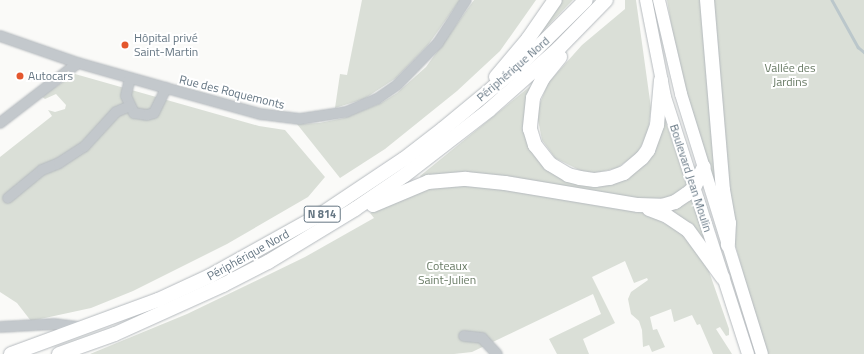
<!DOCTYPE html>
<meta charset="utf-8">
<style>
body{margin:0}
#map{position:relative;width:864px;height:354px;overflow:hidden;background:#fafaf8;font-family:"Titillium Web",sans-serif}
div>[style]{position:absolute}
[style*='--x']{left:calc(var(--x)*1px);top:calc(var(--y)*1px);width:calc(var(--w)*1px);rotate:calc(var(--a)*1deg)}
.green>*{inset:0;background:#dadfd7}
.stream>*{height:2.5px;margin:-1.25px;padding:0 1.25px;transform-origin:1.25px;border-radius:1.25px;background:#bbc7cb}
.roads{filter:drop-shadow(0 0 1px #b5babe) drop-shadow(0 0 1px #b5babe)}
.minor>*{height:10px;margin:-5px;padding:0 5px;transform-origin:5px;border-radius:5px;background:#c3c8cc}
.major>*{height:12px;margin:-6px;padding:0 6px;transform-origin:6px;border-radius:6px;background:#fff}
.highway>*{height:14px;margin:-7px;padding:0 7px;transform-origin:7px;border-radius:7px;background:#fff}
.dots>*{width:11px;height:11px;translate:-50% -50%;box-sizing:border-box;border:2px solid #fff;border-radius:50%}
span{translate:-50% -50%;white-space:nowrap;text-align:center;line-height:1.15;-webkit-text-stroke:4px #fff;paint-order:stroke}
.shield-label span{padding:1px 3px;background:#fff;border:1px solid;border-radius:3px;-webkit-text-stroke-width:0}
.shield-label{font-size:11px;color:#657683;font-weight:700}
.poi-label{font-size:12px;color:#657683}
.left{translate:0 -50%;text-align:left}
.park-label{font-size:12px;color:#687a64}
.street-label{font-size:12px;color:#657683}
</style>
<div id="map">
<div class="green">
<i style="clip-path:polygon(362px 0,460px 0,428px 45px,396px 78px,364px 99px,335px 108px,340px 74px,347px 75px)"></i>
<i style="clip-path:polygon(474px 0,536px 0,500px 51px,457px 91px,385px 149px,340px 178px,297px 124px,319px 123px,344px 118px,381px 103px,397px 93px,426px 67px)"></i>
<i style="clip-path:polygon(560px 0,573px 0,534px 40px)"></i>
<i style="clip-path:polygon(625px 0,636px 0,651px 108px,648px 133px,637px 154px,617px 168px,596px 173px,581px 171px,555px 158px,542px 140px,537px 115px,540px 103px,548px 83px,582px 45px,625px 9px)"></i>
<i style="clip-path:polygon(667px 0,703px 0,717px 192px,677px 60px)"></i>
<i style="clip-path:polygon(710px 0,864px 0,864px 354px,766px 354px,731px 230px)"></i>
<i style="clip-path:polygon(75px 74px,259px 126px,285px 130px,325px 177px,308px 197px,227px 244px,133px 291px,91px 308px,31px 321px,17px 303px,0 292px,0 157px,52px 116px,48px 110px,55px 112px,65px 109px,66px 105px,56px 94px,45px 99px,41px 96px)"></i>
<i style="clip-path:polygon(533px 84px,526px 126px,561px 178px,622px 178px,663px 114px,688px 188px,668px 201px,421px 178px,420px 176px)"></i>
<i style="clip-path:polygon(483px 185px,641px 211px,682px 232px,704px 257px,729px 329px,729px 335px,726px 336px,720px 327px,716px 329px,732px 354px,713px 354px,700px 324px,697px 325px,692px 315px,674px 322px,671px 309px,650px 317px,653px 330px,657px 329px,665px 347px,652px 352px,649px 345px,643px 347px,642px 330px,639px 321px,631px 314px,628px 299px,631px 292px,648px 280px,647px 278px,634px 283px,625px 261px,592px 277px,615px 323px,583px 339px,589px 354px,557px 354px,549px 339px,601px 314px,593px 294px,472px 352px,454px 354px,90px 354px,187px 314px,305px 257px,374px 218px,370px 213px,403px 196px,433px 187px)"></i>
<i style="clip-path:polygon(691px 197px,706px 243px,669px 215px,670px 208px)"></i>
</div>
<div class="stream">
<i style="--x:832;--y:0;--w:54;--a:61"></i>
<i style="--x:858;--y:47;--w:8;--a:40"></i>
</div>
<div class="roads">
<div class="minor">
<i style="--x:0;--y:36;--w:83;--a:19.1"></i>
<i style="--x:78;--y:63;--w:91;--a:15.9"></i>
<i style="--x:166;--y:88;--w:98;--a:15.5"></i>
<i style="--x:260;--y:114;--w:40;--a:7.1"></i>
<i style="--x:300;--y:119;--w:47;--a:-8.7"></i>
<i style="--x:346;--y:112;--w:34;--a:-23"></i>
<i style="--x:377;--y:99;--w:24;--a:-35"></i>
<i style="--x:397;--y:85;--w:59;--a:-45.7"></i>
<i style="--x:438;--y:43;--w:51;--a:-56.9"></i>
<i style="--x:130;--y:78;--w:18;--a:103"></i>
<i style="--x:126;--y:96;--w:19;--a:65"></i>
<i style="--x:134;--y:113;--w:13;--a:9"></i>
<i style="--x:147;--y:115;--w:7;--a:-16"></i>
<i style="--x:154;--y:113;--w:28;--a:-64"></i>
<i style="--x:0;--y:123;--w:98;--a:-37.6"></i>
<i style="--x:8;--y:198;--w:44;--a:-39.5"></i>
<i style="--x:42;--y:170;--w:18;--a:-22"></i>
<i style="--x:59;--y:163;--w:30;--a:-33"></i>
<i style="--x:84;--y:147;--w:47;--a:-47.6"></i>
<i style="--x:116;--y:112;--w:15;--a:-23"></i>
<i style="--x:0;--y:327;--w:54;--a:-3.2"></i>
<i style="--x:54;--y:324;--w:26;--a:7"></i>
<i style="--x:464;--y:336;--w:18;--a:6"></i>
<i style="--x:482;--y:338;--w:22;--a:47"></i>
</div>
<div class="major">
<i style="--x:646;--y:0;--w:99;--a:78.9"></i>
<i style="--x:665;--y:97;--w:270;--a:72.1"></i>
<i style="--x:659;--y:0;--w:97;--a:76.8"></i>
<i style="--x:681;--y:94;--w:272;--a:72.7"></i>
</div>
<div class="highway">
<i style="--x:707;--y:0;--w:191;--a:85.2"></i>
<i style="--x:723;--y:190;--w:34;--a:80"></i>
<i style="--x:729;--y:223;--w:22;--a:93"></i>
<i style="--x:560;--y:57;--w:27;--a:129"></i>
<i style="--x:543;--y:78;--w:22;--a:117"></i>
<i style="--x:533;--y:98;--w:31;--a:96"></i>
<i style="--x:530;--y:129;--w:17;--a:73"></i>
<i style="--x:535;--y:145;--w:24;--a:52"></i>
<i style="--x:550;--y:164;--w:21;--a:31"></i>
<i style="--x:568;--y:175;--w:12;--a:14"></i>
<i style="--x:580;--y:178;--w:15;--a:8"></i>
<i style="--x:595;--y:180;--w:15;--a:-8"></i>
<i style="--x:610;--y:178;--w:15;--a:-20"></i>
<i style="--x:624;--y:173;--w:23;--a:-40"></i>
<i style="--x:642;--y:158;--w:10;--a:-53"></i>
<i style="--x:648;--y:150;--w:27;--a:-70"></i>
<i style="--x:657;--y:125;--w:45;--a:-84.9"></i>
<i style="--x:496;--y:77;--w:50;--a:-49.9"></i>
<i style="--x:528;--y:39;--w:47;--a:-55.3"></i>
<i style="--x:373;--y:205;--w:60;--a:-22.7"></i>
<i style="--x:428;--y:182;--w:38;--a:-5"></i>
<i style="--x:466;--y:179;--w:39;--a:6"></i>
<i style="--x:505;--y:183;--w:135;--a:9.4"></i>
<i style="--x:638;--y:205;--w:24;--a:2"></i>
<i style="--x:662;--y:206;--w:14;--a:-17"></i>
<i style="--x:675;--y:202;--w:14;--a:-34"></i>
<i style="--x:687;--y:194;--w:9;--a:-41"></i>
<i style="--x:694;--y:188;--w:23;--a:-65"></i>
<i style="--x:649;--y:209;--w:19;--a:21"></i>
<i style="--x:667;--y:216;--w:25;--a:34"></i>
<i style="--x:688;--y:230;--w:59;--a:53.9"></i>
<i style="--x:11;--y:354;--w:157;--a:-20.2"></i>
<i style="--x:158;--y:300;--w:57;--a:-24.8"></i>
<i style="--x:210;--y:276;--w:129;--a:-29.1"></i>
<i style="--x:323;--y:213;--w:97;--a:-33.7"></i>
<i style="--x:404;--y:159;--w:49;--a:-37.6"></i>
<i style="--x:443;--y:129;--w:97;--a:-39.6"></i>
<i style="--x:518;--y:67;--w:95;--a:-44.6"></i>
<i style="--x:59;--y:354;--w:59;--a:-19.7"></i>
<i style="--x:115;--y:334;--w:119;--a:-24.4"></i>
<i style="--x:223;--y:285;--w:51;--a:-27.1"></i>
<i style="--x:268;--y:262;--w:102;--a:-31.3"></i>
<i style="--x:355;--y:209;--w:60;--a:-34.2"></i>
<i style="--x:405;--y:175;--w:106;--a:-37.7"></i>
<i style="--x:489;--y:110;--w:94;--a:-41.5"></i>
<i style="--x:559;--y:48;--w:67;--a:-45.6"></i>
</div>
</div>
<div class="dots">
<i style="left:125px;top:45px;background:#e4572e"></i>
<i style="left:20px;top:76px;background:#e4572e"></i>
</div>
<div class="shield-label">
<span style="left:322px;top:214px">N 814</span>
</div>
<div class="poi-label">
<span class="left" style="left:134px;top:45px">Hôpital privé<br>Saint-Martin</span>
<span class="left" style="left:28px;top:76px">Autocars</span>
</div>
<div class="park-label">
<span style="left:790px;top:75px">Vallée des<br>Jardins</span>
<span style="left:447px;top:273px">Coteaux<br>Saint-Julien</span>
</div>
<div class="street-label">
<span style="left:513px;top:69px;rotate:-41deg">Périphérique Nord</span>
<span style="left:232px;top:92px;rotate:14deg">Rue des Roquemonts</span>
<span style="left:691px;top:178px;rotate:72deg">Boulevard Jean Moulin</span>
<span style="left:248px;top:255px;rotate:-29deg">Périphérique Nord</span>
</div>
</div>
